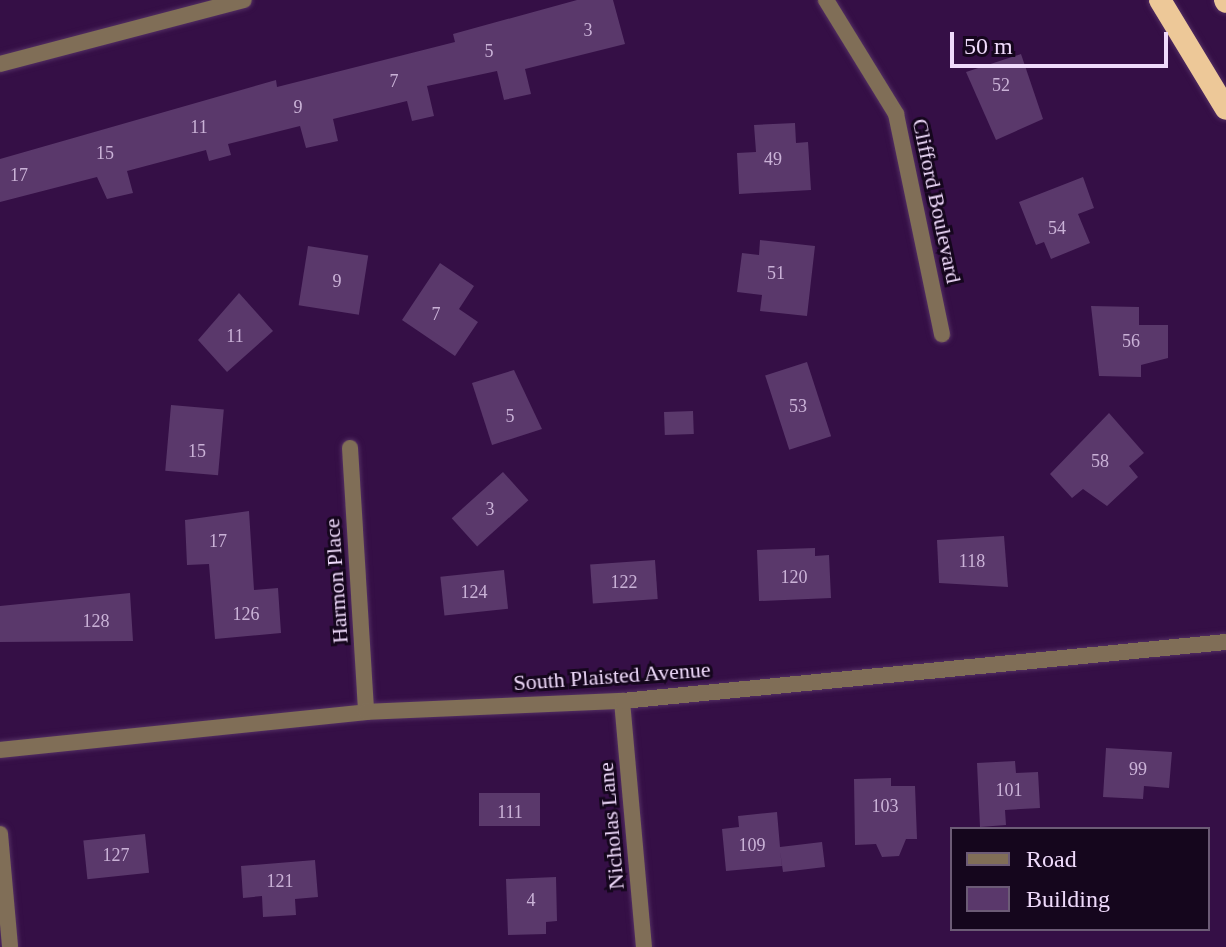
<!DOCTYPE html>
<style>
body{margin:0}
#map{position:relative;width:1226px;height:947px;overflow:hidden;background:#350f46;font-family:"Times New Roman",serif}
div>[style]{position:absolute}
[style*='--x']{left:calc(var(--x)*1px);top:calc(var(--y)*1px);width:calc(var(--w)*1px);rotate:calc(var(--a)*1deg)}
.building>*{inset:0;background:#5a386b;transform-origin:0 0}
.roads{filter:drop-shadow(0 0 2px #532f63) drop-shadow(0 0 2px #532f63)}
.minor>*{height:16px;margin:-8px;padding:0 8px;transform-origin:8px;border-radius:8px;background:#806e57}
.trunk>*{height:22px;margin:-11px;padding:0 11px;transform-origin:11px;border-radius:11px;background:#edc898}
span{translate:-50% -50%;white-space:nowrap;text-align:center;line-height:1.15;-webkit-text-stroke:6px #15061d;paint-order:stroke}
.number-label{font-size:18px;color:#cab2d7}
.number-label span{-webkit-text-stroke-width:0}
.street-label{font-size:22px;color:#efdafb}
.legend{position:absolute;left:950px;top:827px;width:260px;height:104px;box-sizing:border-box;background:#15061d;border:2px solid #6c5b76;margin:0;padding:10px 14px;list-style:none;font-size:24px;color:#efdafb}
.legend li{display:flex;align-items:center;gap:16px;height:40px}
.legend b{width:40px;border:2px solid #6c5b76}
.scale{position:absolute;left:950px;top:32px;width:218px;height:36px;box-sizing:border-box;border:4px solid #efdafb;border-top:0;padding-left:10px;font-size:24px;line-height:28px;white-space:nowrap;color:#efdafb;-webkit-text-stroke:6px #15061d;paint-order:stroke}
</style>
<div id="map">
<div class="building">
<i style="clip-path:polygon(577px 0,613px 0,625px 44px,525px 69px,531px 94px,504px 100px,497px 71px,427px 86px,434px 116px,412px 121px,407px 101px,333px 119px,338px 141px,306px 148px,300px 126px,228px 144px,231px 155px,209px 161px,206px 150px,127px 171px,133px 193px,107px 199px,97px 177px,0 202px,0 159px,276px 80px,277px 87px,455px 42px,453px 34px)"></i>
<i style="clip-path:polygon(1021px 54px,1043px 119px,996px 140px,966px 72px)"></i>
<i style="clip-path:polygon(795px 123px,796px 143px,808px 142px,811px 190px,739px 194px,737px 153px,756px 152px,754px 125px)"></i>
<i style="clip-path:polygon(1083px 177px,1094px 208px,1078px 214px,1090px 243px,1051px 259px,1044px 242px,1036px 245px,1019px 202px)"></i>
<i style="clip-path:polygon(760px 240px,815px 246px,807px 316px,760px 311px,762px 295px,737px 292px,742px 253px,759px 255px)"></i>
<i style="left:308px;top:246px;width:61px;height:60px;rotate:9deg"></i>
<i style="clip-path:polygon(440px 263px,474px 286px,459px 309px,478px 322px,455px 356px,402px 320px)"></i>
<i style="clip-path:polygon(239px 293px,273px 331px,227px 372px,198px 340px)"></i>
<i style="clip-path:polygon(1091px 306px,1139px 307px,1139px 325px,1168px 325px,1168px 358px,1141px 365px,1141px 377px,1099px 376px)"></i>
<i style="left:807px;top:362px;width:78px;height:44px;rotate:72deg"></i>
<i style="clip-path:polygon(514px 370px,542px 429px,492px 445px,472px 383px)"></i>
<i style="left:171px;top:405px;width:53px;height:66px;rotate:5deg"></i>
<i style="left:693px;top:411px;width:23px;height:29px;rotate:88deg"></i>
<i style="clip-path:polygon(1109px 413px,1144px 453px,1129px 466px,1138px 477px,1107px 506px,1083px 489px,1072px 498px,1050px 474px)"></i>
<i style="left:503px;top:472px;width:38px;height:69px;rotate:48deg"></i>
<i style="clip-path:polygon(249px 511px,254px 590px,278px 588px,281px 633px,215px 639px,209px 564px,187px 565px,185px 520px)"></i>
<i style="clip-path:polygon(1004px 536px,1008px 587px,939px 583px,937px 540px)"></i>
<i style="clip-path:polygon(815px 548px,815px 556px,829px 555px,831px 598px,759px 601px,757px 550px)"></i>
<i style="left:655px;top:560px;width:39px;height:65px;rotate:86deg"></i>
<i style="left:504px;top:570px;width:39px;height:64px;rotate:84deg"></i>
<i style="clip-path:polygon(130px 593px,133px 641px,0 642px,0 606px)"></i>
<i style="clip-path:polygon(1106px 748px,1172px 752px,1169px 788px,1144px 786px,1143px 799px,1103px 797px)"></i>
<i style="clip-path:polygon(1015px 761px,1016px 773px,1038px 772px,1040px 808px,1005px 810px,1006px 825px,980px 827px,977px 763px)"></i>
<i style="clip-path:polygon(891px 778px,891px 786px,915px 786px,917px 839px,906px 839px,899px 856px,882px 857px,876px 844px,855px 845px,854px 779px)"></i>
<i style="left:540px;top:793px;width:33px;height:61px;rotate:90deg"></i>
<i style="clip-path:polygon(777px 812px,780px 847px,822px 842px,825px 867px,783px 872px,780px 851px,782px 866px,726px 871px,722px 829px,739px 827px,738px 816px)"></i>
<i style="left:145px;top:834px;width:39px;height:62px;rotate:84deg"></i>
<i style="clip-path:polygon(315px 860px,318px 897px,295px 899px,296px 915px,263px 917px,262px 896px,243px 898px,241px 866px)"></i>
<i style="clip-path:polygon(556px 877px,557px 921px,546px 922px,546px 934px,508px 935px,506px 879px)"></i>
</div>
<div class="roads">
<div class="minor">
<i style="--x:826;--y:0;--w:134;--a:58.4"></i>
<i style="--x:896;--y:114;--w:225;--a:78.2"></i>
<i style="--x:0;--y:64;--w:252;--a:-14.7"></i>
<i style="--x:350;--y:448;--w:264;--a:86.5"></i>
<i style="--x:622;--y:701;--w:247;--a:84.9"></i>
<i style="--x:0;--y:750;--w:368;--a:-5.9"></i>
<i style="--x:366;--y:712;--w:256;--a:-2.5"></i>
<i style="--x:622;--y:701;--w:607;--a:-5.58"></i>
<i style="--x:0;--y:834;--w:113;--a:84.9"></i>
</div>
<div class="trunk">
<i style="--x:1160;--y:0;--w:127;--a:58.8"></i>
<i style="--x:1225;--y:0;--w:2;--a:63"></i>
</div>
</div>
<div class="number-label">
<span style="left:588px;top:30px">3</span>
<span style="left:489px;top:51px">5</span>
<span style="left:394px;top:81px">7</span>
<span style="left:1001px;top:85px">52</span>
<span style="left:298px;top:107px">9</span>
<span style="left:199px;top:127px">11</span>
<span style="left:105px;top:153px">15</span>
<span style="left:773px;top:159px">49</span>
<span style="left:19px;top:175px">17</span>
<span style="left:1057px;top:228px">54</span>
<span style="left:776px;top:273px">51</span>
<span style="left:337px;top:281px">9</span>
<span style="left:436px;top:314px">7</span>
<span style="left:235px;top:336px">11</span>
<span style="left:1131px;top:341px">56</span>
<span style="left:798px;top:406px">53</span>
<span style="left:510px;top:416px">5</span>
<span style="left:197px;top:451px">15</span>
<span style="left:1100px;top:461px">58</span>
<span style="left:490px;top:509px">3</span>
<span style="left:218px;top:541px">17</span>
<span style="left:972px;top:561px">118</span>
<span style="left:794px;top:577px">120</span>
<span style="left:624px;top:582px">122</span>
<span style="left:474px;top:592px">124</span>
<span style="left:246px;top:614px">126</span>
<span style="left:96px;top:621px">128</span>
<span style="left:1138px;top:769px">99</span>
<span style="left:1009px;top:790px">101</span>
<span style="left:885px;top:806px">103</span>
<span style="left:510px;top:812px">111</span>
<span style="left:752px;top:845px">109</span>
<span style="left:116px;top:855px">127</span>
<span style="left:280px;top:881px">121</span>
<span style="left:531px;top:900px">4</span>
</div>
<div class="street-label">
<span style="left:937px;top:201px;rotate:78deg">Clifford Boulevard</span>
<span style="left:336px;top:581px;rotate:-94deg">Harmon Place</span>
<span style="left:612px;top:676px;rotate:-4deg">South Plaisted Avenue</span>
<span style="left:611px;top:826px;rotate:-95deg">Nicholas Lane</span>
</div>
<ul class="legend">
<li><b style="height:10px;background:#806e57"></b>Road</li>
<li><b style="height:22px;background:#5a386b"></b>Building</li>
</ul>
<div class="scale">50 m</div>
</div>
